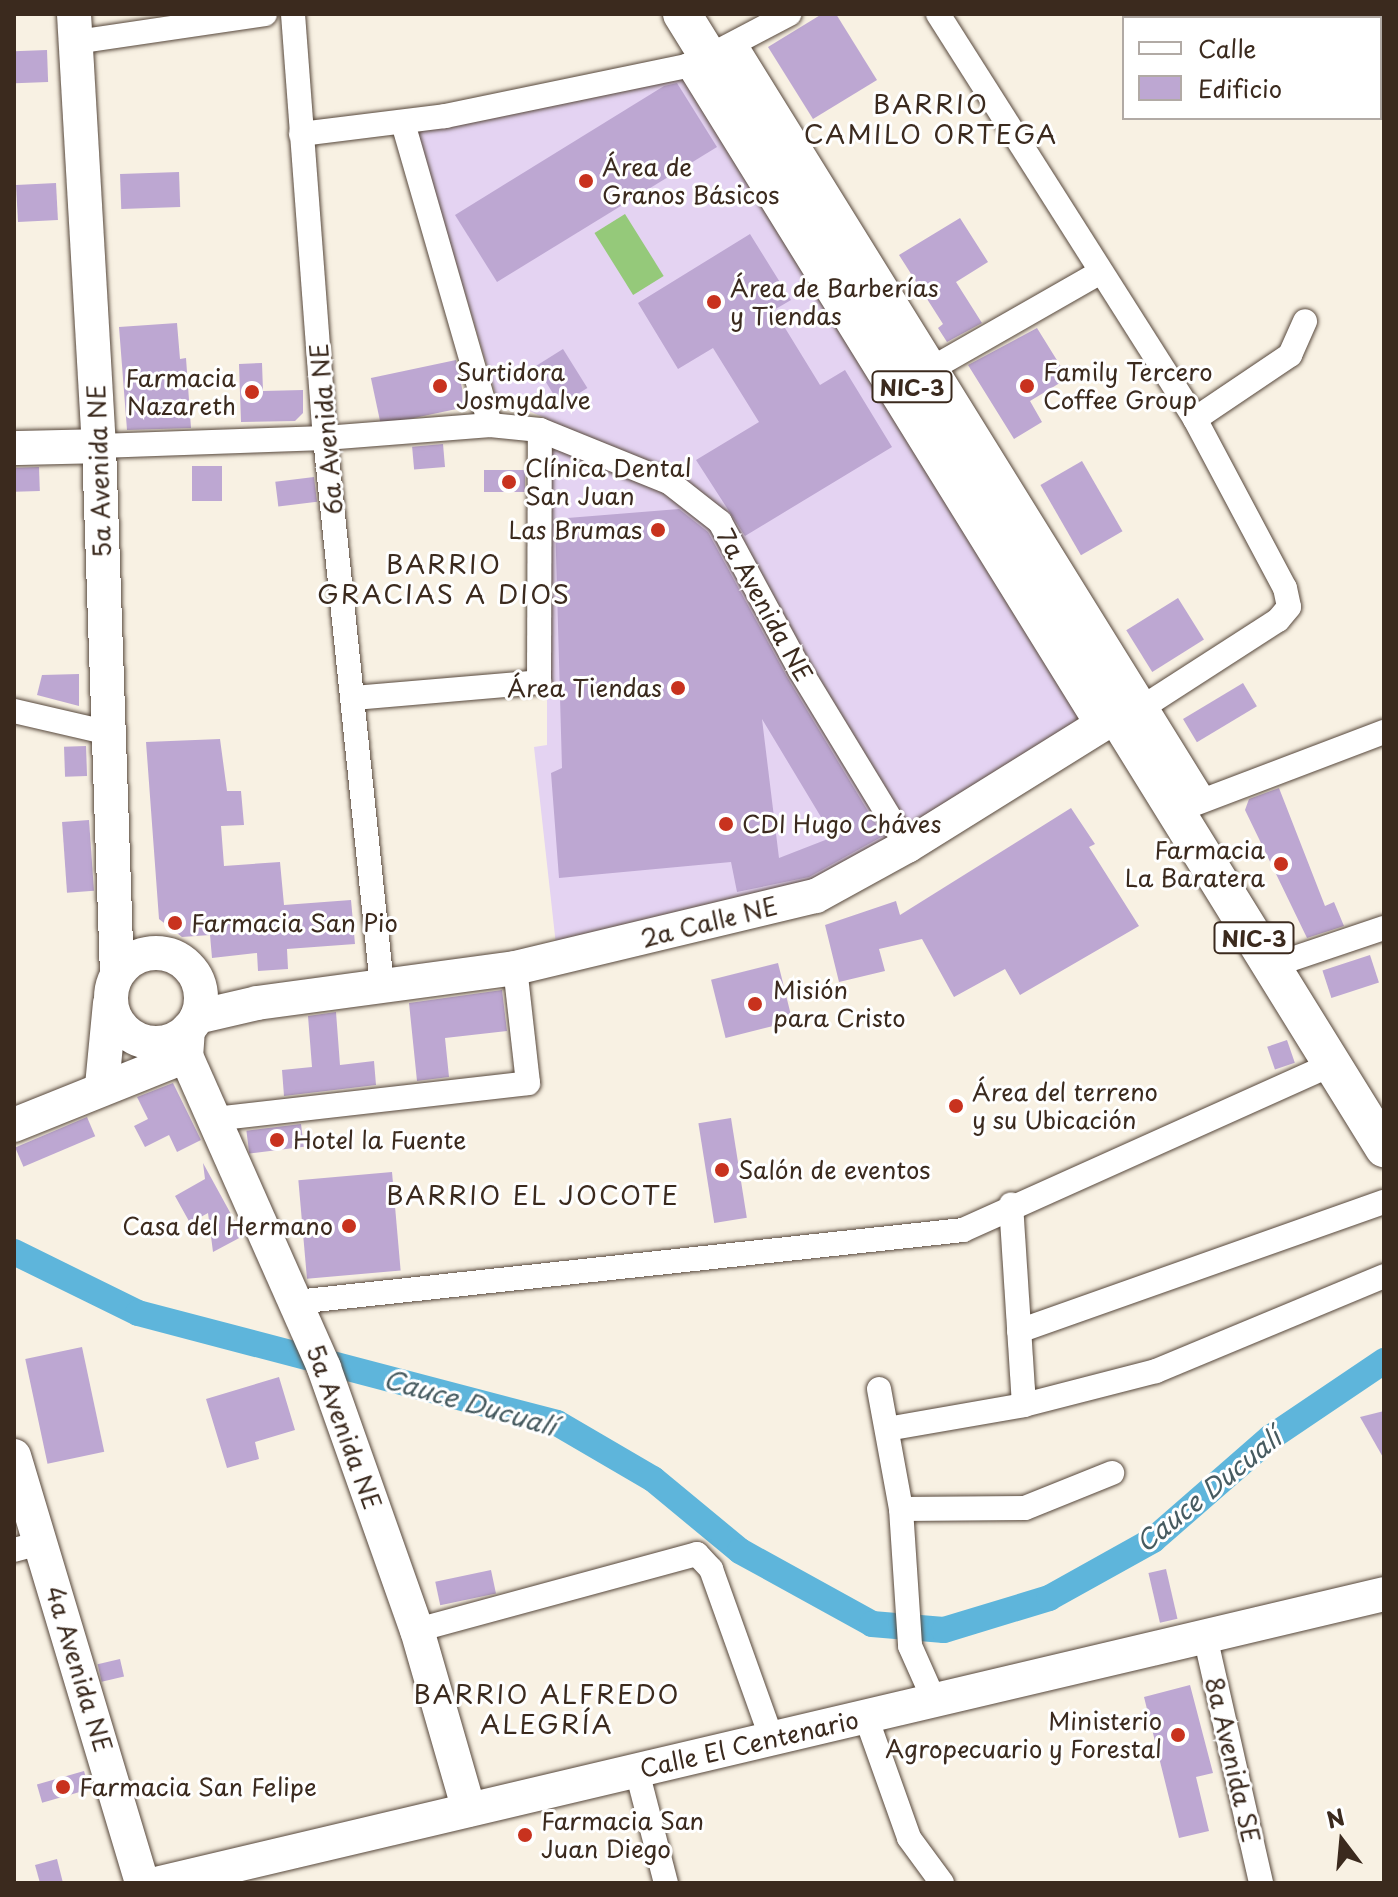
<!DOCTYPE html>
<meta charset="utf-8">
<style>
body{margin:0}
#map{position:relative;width:1398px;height:1897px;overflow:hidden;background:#f8f1e3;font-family:"Playpen Sans",sans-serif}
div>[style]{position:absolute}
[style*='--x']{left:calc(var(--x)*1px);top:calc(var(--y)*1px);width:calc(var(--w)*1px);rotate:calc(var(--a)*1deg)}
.built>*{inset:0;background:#e4d3f2}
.green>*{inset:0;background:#95c97a;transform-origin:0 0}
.canal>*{height:26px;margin:-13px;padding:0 13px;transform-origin:13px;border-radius:13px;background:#5eb5db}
.building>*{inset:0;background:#bda7d2;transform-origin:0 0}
.roads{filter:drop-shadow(0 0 2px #57483c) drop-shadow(0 0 2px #57483c)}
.street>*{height:24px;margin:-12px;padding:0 12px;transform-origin:12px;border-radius:12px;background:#fff}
.secondary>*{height:34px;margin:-17px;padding:0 17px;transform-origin:17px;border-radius:17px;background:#fff}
.secondary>.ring{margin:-17px;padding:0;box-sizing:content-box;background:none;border:34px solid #fff;border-radius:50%}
.primary>*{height:38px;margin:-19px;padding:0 19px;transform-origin:19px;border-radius:19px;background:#fff}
.dots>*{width:22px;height:22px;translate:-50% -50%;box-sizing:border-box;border:4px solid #fff;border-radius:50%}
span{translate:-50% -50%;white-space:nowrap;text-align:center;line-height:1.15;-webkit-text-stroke:6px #fff;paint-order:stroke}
.shield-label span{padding:2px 6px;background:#fff;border:2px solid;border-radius:6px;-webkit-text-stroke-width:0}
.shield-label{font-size:22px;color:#3b2a1e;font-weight:700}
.poi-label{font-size:24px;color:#3b2a1e}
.left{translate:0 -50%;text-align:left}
.right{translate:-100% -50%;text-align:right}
.street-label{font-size:24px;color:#3b2a1e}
.neighbourhood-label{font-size:26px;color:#3b2a1e;letter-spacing:2px}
.water-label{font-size:26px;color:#475b60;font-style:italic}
.frame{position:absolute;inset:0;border:16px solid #3b2a1e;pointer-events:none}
.legend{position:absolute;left:1122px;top:16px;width:260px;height:104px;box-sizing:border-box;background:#fff;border:2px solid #b1aaa5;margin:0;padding:10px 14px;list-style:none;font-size:24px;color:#3b2a1e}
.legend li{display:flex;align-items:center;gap:16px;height:40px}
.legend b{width:40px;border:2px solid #b1aaa5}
.north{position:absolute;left:1302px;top:1801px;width:80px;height:80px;-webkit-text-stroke:6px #fff;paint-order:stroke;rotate:344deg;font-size:22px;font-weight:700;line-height:32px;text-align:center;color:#3b2a1e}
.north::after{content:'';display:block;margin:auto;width:28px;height:36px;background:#3b2a1e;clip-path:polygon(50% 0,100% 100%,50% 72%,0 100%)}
</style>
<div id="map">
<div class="built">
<i style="clip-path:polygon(682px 73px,1090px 730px,815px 892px,557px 954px,534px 747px,547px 745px,547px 419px,496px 396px,416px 130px)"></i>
</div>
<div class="green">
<i style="left:625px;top:214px;width:73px;height:36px;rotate:58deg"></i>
</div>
<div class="canal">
<i style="--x:14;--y:1252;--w:138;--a:26.2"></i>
<i style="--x:138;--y:1313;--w:433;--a:14.7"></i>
<i style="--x:557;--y:1423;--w:111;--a:30.3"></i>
<i style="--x:653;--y:1479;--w:113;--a:39.6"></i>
<i style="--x:740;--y:1551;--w:151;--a:28.9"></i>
<i style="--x:872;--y:1624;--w:72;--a:4.8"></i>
<i style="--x:944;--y:1630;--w:110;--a:-16.9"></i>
<i style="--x:1049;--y:1598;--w:119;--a:-29.1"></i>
<i style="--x:1153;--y:1540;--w:155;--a:-41.1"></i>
<i style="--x:1270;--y:1438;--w:138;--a:-34"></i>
</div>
<div class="building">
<i style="clip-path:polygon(822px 14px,836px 14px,877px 80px,813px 119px,768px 47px)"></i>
<i style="left:47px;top:50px;width:32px;height:33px;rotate:88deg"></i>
<i style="clip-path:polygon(677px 83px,717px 147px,497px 282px,455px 215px,664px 86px)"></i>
<i style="left:179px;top:172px;width:35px;height:59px;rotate:88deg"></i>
<i style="left:56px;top:183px;width:37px;height:40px;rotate:87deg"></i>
<i style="clip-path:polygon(960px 218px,988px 262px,956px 282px,982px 323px,947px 342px,938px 328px,943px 324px,899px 255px)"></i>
<i style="clip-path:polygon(750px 234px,791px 300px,774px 310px,820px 385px,845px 370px,892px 447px,745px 536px,696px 460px,759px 422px,713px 348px,678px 369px,638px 303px)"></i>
<i style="clip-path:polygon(177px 323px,180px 359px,186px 358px,191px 428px,127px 430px,119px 327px)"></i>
<i style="clip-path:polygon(1037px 328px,1068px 378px,1030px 401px,1042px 422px,1014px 439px,968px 365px)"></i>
<i style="left:563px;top:349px;width:46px;height:32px;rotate:58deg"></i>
<i style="left:456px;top:360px;width:48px;height:87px;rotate:78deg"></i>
<i style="clip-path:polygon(262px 363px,263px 391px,303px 390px,303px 413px,295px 421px,241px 422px,239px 364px)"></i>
<i style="left:443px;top:444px;width:23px;height:31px;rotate:85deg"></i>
<i style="left:1082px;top:461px;width:81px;height:48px;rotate:60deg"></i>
<i style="left:192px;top:466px;width:30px;height:35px"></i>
<i style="left:39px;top:467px;width:24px;height:25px;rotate:88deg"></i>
<i style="left:525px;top:470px;width:22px;height:41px;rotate:90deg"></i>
<i style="left:314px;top:477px;width:25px;height:39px;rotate:83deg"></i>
<i style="clip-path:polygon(evenodd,679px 509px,708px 532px,787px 677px,883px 836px,809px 877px,737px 892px,731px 862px,559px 878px,551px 773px,562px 768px,555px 519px,679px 509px,762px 719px,833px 837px,779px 858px,762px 719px)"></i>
<i style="left:1178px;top:598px;width:49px;height:61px;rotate:58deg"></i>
<i style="clip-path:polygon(79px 674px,79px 706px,37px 695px,42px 675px)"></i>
<i style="left:1243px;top:683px;width:27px;height:70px;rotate:59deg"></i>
<i style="clip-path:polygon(220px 739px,227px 791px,241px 791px,244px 825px,221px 826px,224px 866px,280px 862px,284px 905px,351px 900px,355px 944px,287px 949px,288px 969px,258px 971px,257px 953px,212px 958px,210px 935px,182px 937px,159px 919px,146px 742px)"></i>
<i style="left:86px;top:746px;width:30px;height:22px;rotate:88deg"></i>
<i style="clip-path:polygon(1279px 788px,1325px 906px,1334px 902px,1344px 926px,1307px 938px,1245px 810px,1249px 799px)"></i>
<i style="clip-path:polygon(1071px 808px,1095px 844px,1089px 847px,1139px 926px,1020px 995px,1005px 969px,954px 997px,922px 939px,879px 949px,885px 971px,839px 982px,825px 925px,896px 901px,900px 915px)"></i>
<i style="left:89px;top:820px;width:71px;height:27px;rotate:86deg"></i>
<i style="left:1370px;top:955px;width:29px;height:50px;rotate:72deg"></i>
<i style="left:778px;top:963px;width:60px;height:69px;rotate:76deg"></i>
<i style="clip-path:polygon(502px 990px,507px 1031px,445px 1038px,449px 1077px,417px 1081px,409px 1003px)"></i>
<i style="clip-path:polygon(336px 1012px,340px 1065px,374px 1061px,376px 1085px,284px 1096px,282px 1070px,312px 1067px,308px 1016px)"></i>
<i style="left:1287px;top:1040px;width:24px;height:21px;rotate:71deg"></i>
<i style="clip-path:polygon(173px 1083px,201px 1140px,177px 1152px,169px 1135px,145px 1147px,134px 1126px,148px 1119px,137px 1097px)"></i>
<i style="left:87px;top:1117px;width:21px;height:78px;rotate:67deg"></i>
<i style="left:731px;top:1118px;width:101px;height:33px;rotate:81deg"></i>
<i style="left:301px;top:1124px;width:23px;height:55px;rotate:83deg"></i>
<i style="clip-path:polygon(203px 1163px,243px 1236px,213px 1252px,208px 1213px,190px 1223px,175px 1196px,205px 1179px)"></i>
<i style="left:392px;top:1172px;width:99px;height:94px;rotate:85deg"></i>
<i style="left:82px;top:1347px;width:107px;height:58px;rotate:78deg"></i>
<i style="clip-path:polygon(279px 1377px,295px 1430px,255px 1442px,259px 1459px,227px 1468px,206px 1399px)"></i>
<i style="clip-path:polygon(1384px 1411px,1384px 1459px,1360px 1417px)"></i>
<i style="left:1166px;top:1569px;width:51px;height:18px;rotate:77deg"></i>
<i style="left:491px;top:1570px;width:24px;height:57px;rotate:78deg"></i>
<i style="left:120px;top:1659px;width:18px;height:23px;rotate:77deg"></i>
<i style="clip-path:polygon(1190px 1685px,1213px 1773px,1196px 1777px,1209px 1831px,1179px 1838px,1144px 1697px)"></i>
<i style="left:84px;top:1771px;width:19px;height:49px;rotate:74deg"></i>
<i style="clip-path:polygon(57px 1859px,63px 1883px,40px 1883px,35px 1865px)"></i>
</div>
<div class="roads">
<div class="street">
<i style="--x:293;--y:14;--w:425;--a:85.7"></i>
<i style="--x:325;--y:438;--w:551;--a:84.06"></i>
<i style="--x:938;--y:14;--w:480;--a:57.6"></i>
<i style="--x:1195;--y:419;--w:191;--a:62"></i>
<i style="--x:1285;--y:588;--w:19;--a:78"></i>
<i style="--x:1289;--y:607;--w:17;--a:130"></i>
<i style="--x:1278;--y:620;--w:188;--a:147.2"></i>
<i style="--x:76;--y:42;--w:191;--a:-8.4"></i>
<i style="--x:735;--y:44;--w:888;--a:58.21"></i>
<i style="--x:688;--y:65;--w:779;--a:58.23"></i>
<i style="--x:403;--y:123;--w:314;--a:73.9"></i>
<i style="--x:301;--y:134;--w:145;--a:-7.1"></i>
<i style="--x:445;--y:116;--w:252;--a:-11.7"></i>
<i style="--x:692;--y:65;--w:110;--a:-27.7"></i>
<i style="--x:922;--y:374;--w:206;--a:-29.7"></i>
<i style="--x:1195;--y:419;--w:115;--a:-34"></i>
<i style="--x:1290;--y:355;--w:37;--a:-66"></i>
<i style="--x:99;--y:446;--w:226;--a:-2"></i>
<i style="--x:325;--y:438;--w:166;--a:-4.5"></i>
<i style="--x:490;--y:425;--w:50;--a:5.7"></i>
<i style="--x:540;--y:430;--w:139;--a:22"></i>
<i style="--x:669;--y:482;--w:65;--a:38.1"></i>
<i style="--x:720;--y:522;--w:168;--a:61.6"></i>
<i style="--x:800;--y:670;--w:206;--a:58.7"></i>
<i style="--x:354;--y:698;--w:186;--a:-4.9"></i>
<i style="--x:539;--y:682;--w:252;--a:-89.8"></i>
<i style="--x:14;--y:711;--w:98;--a:13"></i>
<i style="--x:1189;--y:806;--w:209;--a:-20.8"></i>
<i style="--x:1271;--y:966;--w:119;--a:-18.6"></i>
<i style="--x:214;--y:1119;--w:316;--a:-6.5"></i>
<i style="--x:528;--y:1083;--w:116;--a:-96.4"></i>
<i style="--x:296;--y:1302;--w:671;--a:-6.16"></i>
<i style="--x:963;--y:1230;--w:405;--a:-24.2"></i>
<i style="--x:1019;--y:1331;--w:387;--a:-19.5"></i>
<i style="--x:879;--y:1389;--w:122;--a:79.6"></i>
<i style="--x:901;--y:1509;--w:137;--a:86.2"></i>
<i style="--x:910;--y:1646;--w:59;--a:66"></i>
<i style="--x:1024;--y:1405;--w:136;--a:-14.4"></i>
<i style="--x:1156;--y:1371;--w:247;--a:-22.6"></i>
<i style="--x:887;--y:1429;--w:139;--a:-9.9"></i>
<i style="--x:1024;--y:1405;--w:201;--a:-93.7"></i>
<i style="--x:901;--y:1509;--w:124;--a:-0.5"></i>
<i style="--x:1025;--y:1508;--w:94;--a:-21.9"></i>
<i style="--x:14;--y:1550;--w:28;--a:-15"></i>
<i style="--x:417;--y:1630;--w:290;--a:-15.2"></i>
<i style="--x:697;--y:1554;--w:21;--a:47"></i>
<i style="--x:711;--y:1569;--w:181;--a:70.3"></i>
<i style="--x:1205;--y:1636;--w:253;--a:77.2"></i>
<i style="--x:866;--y:1717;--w:128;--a:70.4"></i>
<i style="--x:909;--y:1838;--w:56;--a:53.7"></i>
<i style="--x:637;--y:1771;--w:116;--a:75.5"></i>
</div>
<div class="secondary">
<i style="--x:74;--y:14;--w:433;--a:86.7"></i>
<i style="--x:99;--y:446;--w:528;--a:88.05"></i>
<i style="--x:14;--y:448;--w:85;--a:-1.3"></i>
<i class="ring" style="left:111px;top:953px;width:56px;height:56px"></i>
<i style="--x:197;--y:1017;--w:62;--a:-13.1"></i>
<i style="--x:257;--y:1003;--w:260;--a:-7.7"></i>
<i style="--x:515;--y:968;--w:309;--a:-13.5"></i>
<i style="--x:816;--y:896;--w:104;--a:-28.8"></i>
<i style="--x:907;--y:846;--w:246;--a:-31.9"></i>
<i style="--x:188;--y:1029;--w:27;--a:94"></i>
<i style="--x:186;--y:1056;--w:341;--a:66.1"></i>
<i style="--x:324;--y:1368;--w:278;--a:70.5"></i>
<i style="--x:417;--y:1630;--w:187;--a:73.9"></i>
<i style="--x:102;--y:1086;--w:83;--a:-84.5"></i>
<i style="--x:14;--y:1125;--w:185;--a:-21.9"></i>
<i style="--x:14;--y:1456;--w:446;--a:73.3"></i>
<i style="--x:160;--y:1883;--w:1258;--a:-13.28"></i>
</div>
<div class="primary">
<i style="--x:682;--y:14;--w:1334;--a:58.24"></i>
</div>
</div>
<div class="dots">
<i style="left:586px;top:181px;background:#c8321e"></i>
<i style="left:714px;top:302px;background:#c8321e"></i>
<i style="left:440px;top:386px;background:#c8321e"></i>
<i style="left:1027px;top:386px;background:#c8321e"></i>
<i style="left:252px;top:392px;background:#c8321e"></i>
<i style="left:509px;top:482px;background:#c8321e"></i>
<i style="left:658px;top:530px;background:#c8321e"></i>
<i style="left:678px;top:688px;background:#c8321e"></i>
<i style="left:726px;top:824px;background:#c8321e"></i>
<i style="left:1281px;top:864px;background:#c8321e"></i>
<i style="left:175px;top:923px;background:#c8321e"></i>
<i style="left:755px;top:1004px;background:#c8321e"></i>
<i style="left:956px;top:1106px;background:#c8321e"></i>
<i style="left:277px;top:1140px;background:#c8321e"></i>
<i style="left:722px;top:1170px;background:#c8321e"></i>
<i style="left:349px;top:1226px;background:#c8321e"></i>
<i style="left:1178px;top:1735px;background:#c8321e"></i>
<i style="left:63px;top:1787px;background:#c8321e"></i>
<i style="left:525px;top:1835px;background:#c8321e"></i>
</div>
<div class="shield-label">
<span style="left:912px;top:387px">NIC-3</span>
<span style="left:1254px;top:938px">NIC-3</span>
</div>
<div class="poi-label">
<span class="left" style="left:602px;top:181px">Área de<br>Granos Básicos</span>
<span class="left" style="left:730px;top:302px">Área de Barberías<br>y Tiendas</span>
<span class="left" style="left:456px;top:386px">Surtidora<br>Josmydalve</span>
<span class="left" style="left:1043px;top:386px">Family Tercero<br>Coffee Group</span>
<span class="right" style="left:236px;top:392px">Farmacia<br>Nazareth</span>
<span class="left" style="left:525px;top:482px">Clínica Dental<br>San Juan</span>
<span class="right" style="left:642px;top:530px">Las Brumas</span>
<span class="right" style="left:662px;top:688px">Área Tiendas</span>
<span class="left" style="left:742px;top:824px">CDI Hugo Cháves</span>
<span class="right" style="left:1265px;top:864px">Farmacia<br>La Baratera</span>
<span class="left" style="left:191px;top:923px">Farmacia San Pio</span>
<span class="left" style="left:773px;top:1004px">Misión<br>para Cristo</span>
<span class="left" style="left:972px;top:1106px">Área del terreno<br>y su Ubicación</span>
<span class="left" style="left:293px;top:1140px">Hotel la Fuente</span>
<span class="left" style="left:738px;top:1170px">Salón de eventos</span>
<span class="right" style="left:333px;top:1226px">Casa del Hermano</span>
<span class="right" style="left:1162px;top:1735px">Ministerio<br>Agropecuario y Forestal</span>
<span class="left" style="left:79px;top:1787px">Farmacia San Felipe</span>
<span class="left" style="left:541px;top:1835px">Farmacia San<br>Juan Diego</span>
</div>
<div class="street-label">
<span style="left:326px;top:429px;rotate:-95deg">6a Avenida NE</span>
<span style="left:99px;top:471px;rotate:-92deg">5a Avenida NE</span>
<span style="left:765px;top:605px;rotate:61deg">7a Avenida NE</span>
<span style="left:709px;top:922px;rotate:-14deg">2a Calle NE</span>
<span style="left:344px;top:1427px;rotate:70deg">5a Avenida NE</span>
<span style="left:79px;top:1669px;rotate:73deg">4a Avenida NE</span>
<span style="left:749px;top:1744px;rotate:-13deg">Calle El Centenario</span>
<span style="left:1233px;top:1760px;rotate:77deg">8a Avenida SE</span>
</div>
<div class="neighbourhood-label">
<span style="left:931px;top:119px">BARRIO<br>CAMILO ORTEGA</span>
<span style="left:444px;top:579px">BARRIO<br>GRACIAS A DIOS</span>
<span style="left:533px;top:1195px">BARRIO EL JOCOTE</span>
<span style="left:547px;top:1709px">BARRIO ALFREDO<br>ALEGRÍA</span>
</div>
<div class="water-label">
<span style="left:470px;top:1402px;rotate:16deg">Cauce Ducualí</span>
<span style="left:1208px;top:1490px;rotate:-39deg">Cauce Ducualí</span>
</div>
<div class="frame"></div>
<ul class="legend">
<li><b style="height:10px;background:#fff"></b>Calle</li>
<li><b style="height:22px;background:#bda7d2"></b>Edificio</li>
</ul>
<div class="north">N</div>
</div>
